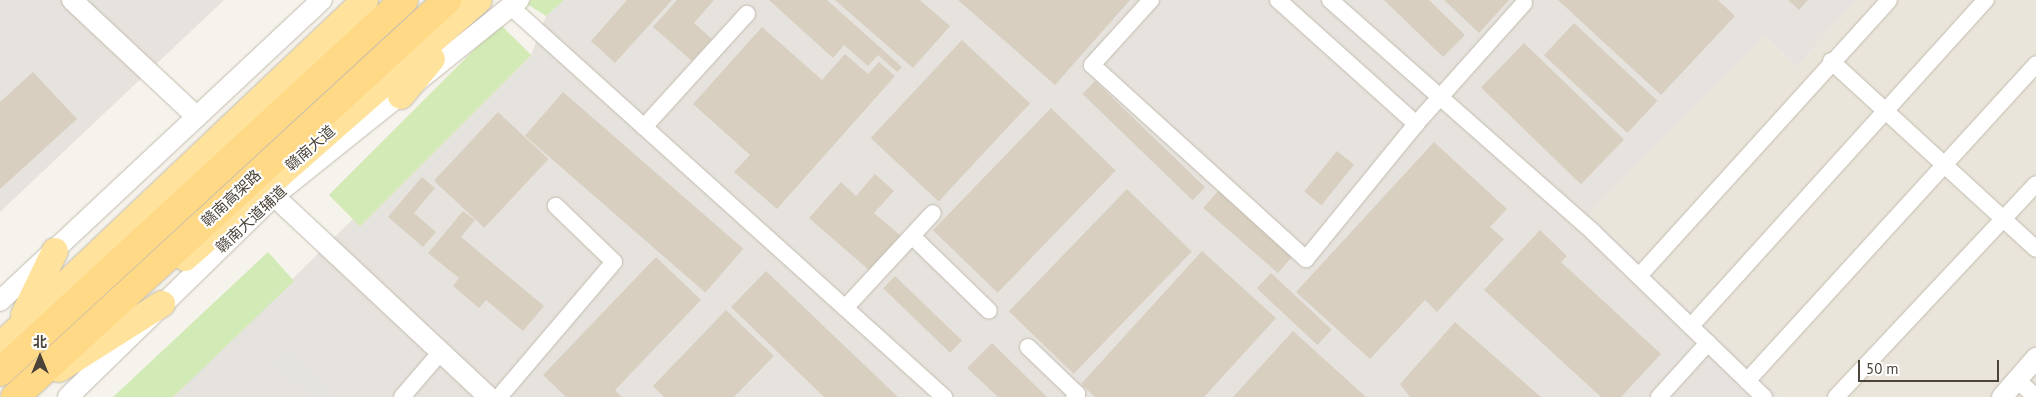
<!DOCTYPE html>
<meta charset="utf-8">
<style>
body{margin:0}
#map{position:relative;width:2036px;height:397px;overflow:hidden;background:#f6f3ec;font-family:"PT Sans","Noto Sans SC",sans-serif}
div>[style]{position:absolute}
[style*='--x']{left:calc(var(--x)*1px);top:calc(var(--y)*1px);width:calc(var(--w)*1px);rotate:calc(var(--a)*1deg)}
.residential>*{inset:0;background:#eae5da}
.industrial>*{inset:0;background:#e6e2dd}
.green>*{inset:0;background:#d2eab5;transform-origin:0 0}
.parking>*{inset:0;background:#e5e3e0}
.building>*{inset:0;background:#d8cfc1;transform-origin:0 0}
.roads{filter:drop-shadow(0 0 1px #c2bbae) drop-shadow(0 0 1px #c2bbae)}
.minor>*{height:16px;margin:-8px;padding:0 8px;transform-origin:8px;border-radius:8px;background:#fff}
.tertiary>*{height:20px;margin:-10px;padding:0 10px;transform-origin:10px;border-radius:10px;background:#fff}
.primary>*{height:26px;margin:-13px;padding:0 13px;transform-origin:13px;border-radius:13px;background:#ffe39c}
.trunk>*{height:28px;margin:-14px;padding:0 14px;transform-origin:14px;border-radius:14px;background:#ffd985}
span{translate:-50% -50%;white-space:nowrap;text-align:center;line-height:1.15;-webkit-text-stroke:4px #fff;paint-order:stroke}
.street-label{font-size:15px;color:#4b4439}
.north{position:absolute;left:15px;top:332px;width:50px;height:50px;-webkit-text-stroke:4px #fff;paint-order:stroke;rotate:0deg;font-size:14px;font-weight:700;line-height:20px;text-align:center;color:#4b4439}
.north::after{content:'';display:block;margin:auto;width:18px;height:22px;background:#4b4439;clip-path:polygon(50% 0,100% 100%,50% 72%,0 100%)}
.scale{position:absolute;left:1858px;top:360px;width:141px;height:22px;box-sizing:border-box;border:2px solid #4b4439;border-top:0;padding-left:6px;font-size:15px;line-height:18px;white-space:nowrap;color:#4b4439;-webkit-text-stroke:4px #fff;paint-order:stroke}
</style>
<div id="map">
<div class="residential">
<i style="clip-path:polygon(1856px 0,2036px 0,2036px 397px,1781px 397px,1589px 214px,1765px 36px,1797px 67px)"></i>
</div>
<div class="industrial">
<i style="clip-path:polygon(0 0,224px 0,0 212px)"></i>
<i style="clip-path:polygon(564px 0,1856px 0,1797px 67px,1765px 36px,1589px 214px,1781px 397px,173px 397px,352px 220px,531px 55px,546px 16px)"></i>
</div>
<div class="green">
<i style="clip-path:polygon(531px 0,564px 0,546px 16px,527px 4px)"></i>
<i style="left:500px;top:24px;width:44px;height:242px;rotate:45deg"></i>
<i style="clip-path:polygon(268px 252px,294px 281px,173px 397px,113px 397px)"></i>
</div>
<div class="parking">
<i style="clip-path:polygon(285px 351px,333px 397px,313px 397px,276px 361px)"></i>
</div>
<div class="building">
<i style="clip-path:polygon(627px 0,672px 0,615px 63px,591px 41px)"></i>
<i style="clip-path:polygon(677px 0,714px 0,694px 23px,712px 39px,692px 61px,653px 27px)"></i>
<i style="clip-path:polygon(769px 0,827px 0,902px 67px,897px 72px,878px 55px,868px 66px,844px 45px,833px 58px)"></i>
<i style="clip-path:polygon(835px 0,920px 0,950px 26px,913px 68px)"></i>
<i style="clip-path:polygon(958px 0,1130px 0,1055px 85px)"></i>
<i style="clip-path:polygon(1384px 0,1429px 0,1465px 35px,1443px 57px)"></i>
<i style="clip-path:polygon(1444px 0,1509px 0,1479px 33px)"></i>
<i style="clip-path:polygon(1558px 0,1718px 0,1735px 16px,1661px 95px)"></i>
<i style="clip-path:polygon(1788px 0,1808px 0,1799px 10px)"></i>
<i style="left:1574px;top:23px;width:114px;height:44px;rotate:43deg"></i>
<i style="clip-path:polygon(762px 27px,822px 80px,845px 54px,868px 74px,879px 62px,895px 76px,777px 209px,734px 172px,750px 155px,693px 104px)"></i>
<i style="left:962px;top:40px;width:93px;height:134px;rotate:43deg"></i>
<i style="left:1524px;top:43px;width:139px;height:62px;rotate:44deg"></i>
<i style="clip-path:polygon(33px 72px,77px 119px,0 189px,0 102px)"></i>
<i style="left:1095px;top:81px;width:153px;height:18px;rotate:44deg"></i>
<i style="left:563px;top:92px;width:239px;height:58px;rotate:41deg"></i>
<i style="left:1051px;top:108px;width:90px;height:170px;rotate:44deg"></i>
<i style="left:498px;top:112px;width:69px;height:94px;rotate:43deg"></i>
<i style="clip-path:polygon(1434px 142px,1507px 209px,1490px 227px,1504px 239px,1437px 312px,1425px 300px,1370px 359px,1296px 292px)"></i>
<i style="left:1337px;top:151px;width:22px;height:52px;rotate:39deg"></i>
<i style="clip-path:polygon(875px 174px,894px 191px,874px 213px,901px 236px,870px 271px,809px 218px,841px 182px,856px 196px)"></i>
<i style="clip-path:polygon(422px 177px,435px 188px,414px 213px,436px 232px,423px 247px,388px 217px)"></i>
<i style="left:1127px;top:189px;width:90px;height:170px;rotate:44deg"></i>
<i style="left:1219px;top:190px;width:99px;height:24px;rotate:41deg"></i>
<i style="clip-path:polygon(463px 211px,475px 220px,461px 237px,544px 306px,523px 331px,486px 300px,479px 308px,453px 286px,459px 278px,428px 253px)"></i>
<i style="clip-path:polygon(1540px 230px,1567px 256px,1561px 262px,1661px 354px,1621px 397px,1601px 397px,1484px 290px)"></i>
<i style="clip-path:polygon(1202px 251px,1276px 318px,1204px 397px,1095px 397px,1081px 384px)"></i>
<i style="clip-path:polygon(656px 257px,701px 300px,615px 390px,622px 397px,566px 397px,543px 375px)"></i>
<i style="clip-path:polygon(766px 271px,898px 397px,824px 397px,731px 307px)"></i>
<i style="left:1271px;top:273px;width:83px;height:21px;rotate:43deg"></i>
<i style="left:895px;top:276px;width:93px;height:17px;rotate:44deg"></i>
<i style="clip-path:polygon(726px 310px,774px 356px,734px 397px,664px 397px,653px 386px)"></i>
<i style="clip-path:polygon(1455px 322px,1541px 397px,1410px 397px,1400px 384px)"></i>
<i style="clip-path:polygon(1293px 331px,1366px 397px,1233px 397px)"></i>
<i style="clip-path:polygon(992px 343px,1047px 397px,998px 397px,967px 368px)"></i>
</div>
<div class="roads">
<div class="minor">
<i style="--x:1151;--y:0;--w:88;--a:132.2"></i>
<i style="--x:1092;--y:65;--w:289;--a:42.2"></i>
<i style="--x:1306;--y:259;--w:174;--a:-50.8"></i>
<i style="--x:1278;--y:0;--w:186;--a:41.9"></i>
<i style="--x:1416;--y:124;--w:162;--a:-48.2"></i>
<i style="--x:1330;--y:0;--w:352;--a:41.4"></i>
<i style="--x:1594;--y:233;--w:236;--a:44"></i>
<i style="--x:511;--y:7;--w:583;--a:42.01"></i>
<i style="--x:1831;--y:61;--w:278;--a:42.5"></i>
<i style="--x:644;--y:127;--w:153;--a:-47.7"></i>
<i style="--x:912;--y:236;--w:107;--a:44.2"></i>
<i style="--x:1639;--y:276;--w:372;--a:-47.8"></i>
<i style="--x:845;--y:308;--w:129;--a:-47.2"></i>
<i style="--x:1691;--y:326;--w:440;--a:-47.9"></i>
<i style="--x:1028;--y:347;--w:68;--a:43.8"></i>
<i style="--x:1077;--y:394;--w:4;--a:135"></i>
<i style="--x:2017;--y:380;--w:25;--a:42"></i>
<i style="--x:1747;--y:381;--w:429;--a:-47.6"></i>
<i style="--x:402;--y:397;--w:58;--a:-49.2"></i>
<i style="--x:499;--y:397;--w:177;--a:-49.6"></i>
<i style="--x:614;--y:262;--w:81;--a:-136"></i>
<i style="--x:1659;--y:397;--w:73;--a:-47.8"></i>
<i style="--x:1836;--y:397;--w:292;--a:-46.8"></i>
</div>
<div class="tertiary">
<i style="--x:72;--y:0;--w:171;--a:43.1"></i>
<i style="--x:274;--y:196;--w:294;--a:43.1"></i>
<i style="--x:0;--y:301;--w:441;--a:-43.1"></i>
<i style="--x:68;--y:397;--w:288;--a:-44.3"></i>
<i style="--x:274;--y:196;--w:314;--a:-38.7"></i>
<i style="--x:2002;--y:397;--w:52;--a:-48.9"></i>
</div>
<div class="primary">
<i style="--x:401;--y:96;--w:48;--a:-50"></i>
<i style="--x:185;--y:258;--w:391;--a:-41.3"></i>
<i style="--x:24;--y:315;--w:71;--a:-64.2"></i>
<i style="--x:0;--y:346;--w:503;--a:-43.47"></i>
<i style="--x:59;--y:369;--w:122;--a:-32.3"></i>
</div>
<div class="trunk">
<i style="--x:0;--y:372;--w:549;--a:-42.64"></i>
<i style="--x:15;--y:397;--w:587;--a:-42.58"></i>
</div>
</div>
<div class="street-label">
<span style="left:310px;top:148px;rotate:-41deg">赣南大道</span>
<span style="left:231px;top:198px;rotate:-43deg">赣南高架路</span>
<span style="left:251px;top:219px;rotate:-43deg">赣南大道辅道</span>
</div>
<div class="north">北</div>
<div class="scale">50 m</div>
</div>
